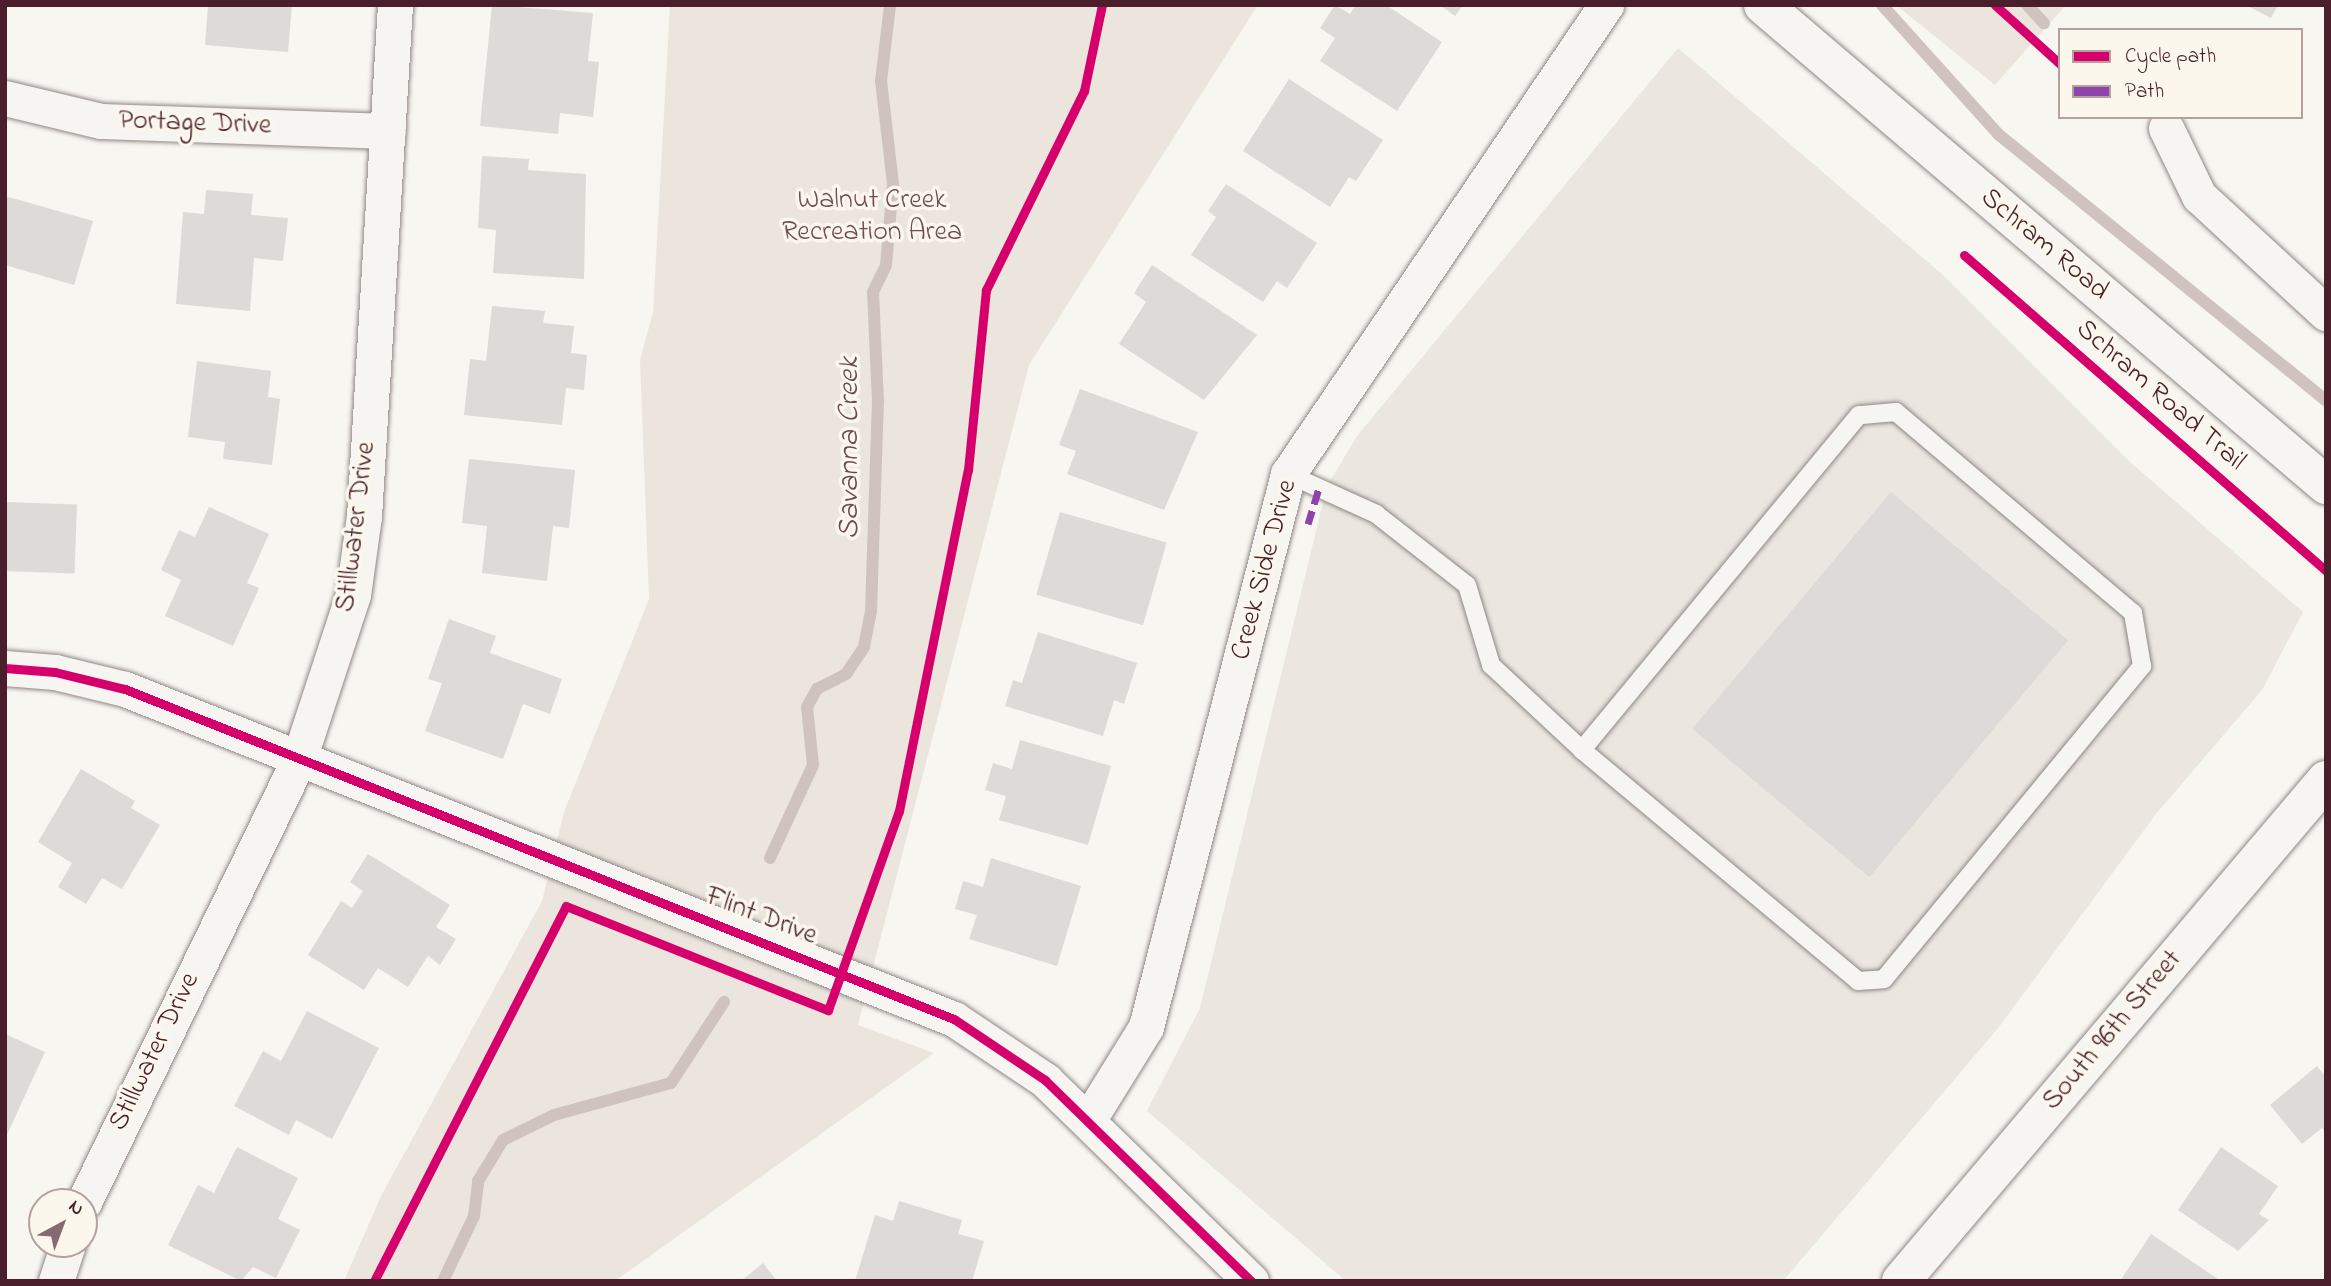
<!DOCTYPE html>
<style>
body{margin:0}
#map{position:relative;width:2331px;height:1286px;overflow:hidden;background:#f8f6f0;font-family:"Indie Flower",sans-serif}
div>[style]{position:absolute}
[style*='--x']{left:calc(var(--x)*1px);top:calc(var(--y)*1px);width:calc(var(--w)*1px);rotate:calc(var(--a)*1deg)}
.built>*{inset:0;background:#ebe6df}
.green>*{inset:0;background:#ece5de}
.stream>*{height:12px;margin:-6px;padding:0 6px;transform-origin:6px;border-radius:6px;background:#d0c3bf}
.building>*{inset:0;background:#dedad7;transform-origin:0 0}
.roads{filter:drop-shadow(0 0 2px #918787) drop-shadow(0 0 2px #918787)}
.lane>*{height:18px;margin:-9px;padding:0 9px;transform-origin:9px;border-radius:9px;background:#f6f5f1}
.street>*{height:35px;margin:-17.5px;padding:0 17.5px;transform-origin:17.5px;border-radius:17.5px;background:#f6f5f1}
.secondary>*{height:38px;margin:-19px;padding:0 19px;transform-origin:19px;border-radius:19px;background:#f6f5f1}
.quiet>*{height:7px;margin-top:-3.5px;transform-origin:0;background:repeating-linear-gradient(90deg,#8e44ad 0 14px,transparent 0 21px)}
.cycleway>*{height:9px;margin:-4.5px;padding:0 4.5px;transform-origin:4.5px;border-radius:4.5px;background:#d6006c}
span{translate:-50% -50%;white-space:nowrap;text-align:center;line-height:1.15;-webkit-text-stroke:7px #fbf7ec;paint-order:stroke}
.street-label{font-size:28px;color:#4a1f2b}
.park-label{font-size:28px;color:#704d54}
.water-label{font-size:30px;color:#6d4a51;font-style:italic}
.frame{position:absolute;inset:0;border:7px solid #4a1f2b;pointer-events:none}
.legend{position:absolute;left:2058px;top:28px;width:245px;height:91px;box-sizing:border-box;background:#fbf7ec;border:2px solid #b4a19f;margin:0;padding:9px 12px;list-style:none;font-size:21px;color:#4a1f2b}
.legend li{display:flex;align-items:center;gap:14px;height:35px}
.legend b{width:35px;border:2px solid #b4a19f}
.north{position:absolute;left:28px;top:1188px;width:70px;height:70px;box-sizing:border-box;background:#fbf7ec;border:2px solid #b4a19f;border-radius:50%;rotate:41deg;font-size:19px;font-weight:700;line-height:28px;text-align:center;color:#4a1f2b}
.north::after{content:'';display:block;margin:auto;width:24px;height:32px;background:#876a70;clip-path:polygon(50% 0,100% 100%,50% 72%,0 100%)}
</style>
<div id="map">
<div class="built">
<i style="clip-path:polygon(1678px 48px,1943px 275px,2130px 462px,2303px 612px,2262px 690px,2156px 814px,1999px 1027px,1783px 1281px,1346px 1281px,1147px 1111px,1200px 1008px,1327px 486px,1357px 436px)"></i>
</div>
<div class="green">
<i style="clip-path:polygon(670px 5px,1258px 5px,1029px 365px,858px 1025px,934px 1053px,615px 1281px,344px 1281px,381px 1196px,542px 901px,564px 812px,649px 599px,640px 360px,653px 312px)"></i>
<i style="clip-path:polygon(1896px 5px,2066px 5px,1995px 85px)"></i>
</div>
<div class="stream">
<i style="--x:1882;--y:5;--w:173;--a:48"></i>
<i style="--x:1998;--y:134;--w:423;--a:39.1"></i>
<i style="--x:2027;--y:5;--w:25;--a:47"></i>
<i style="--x:770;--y:858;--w:102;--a:-65.2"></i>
<i style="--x:813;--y:765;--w:58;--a:-95.9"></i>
<i style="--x:807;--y:707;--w:21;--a:-61"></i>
<i style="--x:817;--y:689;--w:33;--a:-27"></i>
<i style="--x:846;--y:674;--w:32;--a:-56"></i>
<i style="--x:864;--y:647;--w:37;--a:-79"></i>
<i style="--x:871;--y:611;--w:209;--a:-88.1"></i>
<i style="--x:878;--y:402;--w:110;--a:-92.6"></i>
<i style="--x:873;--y:292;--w:30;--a:-64"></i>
<i style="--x:886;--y:265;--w:81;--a:-85.1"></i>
<i style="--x:893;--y:184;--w:104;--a:-96.6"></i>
<i style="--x:881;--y:81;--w:77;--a:-83.2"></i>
<i style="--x:443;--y:1281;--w:72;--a:-64.5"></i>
<i style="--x:474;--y:1216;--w:35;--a:-83"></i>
<i style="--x:478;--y:1181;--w:48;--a:-58.6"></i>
<i style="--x:503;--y:1140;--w:57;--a:-26.1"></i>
<i style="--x:554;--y:1115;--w:121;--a:-15.3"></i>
<i style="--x:671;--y:1083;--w:97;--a:-56.8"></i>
</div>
<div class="building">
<i style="clip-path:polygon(208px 5px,292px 5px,288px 52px,205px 45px)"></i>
<i style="clip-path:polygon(492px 5px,593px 13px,588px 61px,599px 62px,593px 117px,560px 113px,558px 134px,480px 126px)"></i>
<i style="clip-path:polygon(1335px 5px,1350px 14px,1356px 5px,1386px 5px,1442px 42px,1397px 111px,1320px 61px,1335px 38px,1320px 28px)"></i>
<i style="clip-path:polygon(1440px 5px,1463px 5px,1455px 16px)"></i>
<i style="clip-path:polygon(2246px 5px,2278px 5px,2271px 18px)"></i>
<i style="clip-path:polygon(1289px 79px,1383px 140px,1356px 181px,1349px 177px,1330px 207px,1243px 151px)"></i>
<i style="clip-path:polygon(482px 156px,529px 159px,528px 170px,586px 174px,584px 279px,493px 273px,496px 230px,478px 228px)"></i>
<i style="clip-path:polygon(1226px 184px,1317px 243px,1287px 288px,1277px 281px,1263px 302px,1191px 255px,1216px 217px,1208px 211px)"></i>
<i style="clip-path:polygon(206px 190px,253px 194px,251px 215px,288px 218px,283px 261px,254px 258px,250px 311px,176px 304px,183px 212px,204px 214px)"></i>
<i style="clip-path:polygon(5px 196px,93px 221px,74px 285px,5px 265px)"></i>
<i style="clip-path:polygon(1152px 265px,1257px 335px,1204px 400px,1119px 344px,1146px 302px,1134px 293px)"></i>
<i style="clip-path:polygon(492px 306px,545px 311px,543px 323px,574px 326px,571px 353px,587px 355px,584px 390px,566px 388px,562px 425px,464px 415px,470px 359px,486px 361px)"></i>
<i style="clip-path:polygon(197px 361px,271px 371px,268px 397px,280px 399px,272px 465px,223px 459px,225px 442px,188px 437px)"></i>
<i style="clip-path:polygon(1080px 389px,1198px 432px,1164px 510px,1067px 474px,1076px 451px,1059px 445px)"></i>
<i style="clip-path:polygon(469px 459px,575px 470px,569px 528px,553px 526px,547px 581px,482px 573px,487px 526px,462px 523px)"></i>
<i style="left:1891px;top:492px;width:231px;height:309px;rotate:40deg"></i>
<i style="left:5px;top:502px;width:72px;height:69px;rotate:2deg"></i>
<i style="clip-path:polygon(209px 507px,269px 534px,247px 583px,259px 588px,233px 646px,165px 616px,181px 580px,161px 570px,179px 530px,195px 537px)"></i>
<i style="left:1060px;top:512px;width:111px;height:86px;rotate:16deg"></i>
<i style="clip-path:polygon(449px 619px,496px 636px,490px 653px,562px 679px,550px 714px,523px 704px,503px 759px,425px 731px,442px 683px,428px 679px)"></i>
<i style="clip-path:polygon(1038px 632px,1137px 663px,1124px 704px,1114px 700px,1103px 736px,1005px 706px,1013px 680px,1022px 683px)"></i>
<i style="clip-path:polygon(1020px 740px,1111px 766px,1088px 845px,999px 820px,1006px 796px,985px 790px,993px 763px,1012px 769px)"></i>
<i style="clip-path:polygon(81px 769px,135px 801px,131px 808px,160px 825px,122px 889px,102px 878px,86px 904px,58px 887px,72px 863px,38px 842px)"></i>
<i style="clip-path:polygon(368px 854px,450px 905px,436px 927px,456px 939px,440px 965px,428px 956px,408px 987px,378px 968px,364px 990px,308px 955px,341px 901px,352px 908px,363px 891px,350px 882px)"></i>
<i style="clip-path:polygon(991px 858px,1081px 886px,1057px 966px,969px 939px,977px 915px,955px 909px,963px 881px,983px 887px)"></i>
<i style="clip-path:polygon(307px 1011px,379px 1048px,332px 1139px,296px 1120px,289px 1135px,234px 1106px,263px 1051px,281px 1061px)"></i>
<i style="clip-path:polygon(5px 1034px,45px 1052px,5px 1139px)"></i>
<i style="clip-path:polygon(2317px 1066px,2326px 1077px,2326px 1133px,2322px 1128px,2302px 1144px,2270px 1105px)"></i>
<i style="clip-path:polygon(237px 1147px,298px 1178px,278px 1219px,300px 1230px,276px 1278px,253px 1267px,241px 1281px,168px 1245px,198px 1185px,214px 1193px)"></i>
<i style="clip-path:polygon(2221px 1147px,2278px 1186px,2259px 1214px,2269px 1220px,2238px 1251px,2178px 1210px)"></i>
<i style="clip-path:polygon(899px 1201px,962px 1220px,958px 1234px,984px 1241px,972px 1281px,855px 1281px,875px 1215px,893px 1221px)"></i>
<i style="clip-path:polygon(2151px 1234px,2221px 1281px,2120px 1281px)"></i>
<i style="clip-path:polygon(763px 1263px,777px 1281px,741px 1281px)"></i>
</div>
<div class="roads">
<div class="lane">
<i style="--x:1288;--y:474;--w:97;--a:24.4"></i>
<i style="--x:1376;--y:514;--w:115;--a:38"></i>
<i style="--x:1467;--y:585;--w:84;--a:73.3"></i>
<i style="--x:1491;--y:665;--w:125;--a:43"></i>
<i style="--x:1582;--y:750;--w:360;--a:39.9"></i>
<i style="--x:1858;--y:981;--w:26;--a:-4"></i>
<i style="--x:1884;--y:979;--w:406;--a:-50.5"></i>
<i style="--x:2142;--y:666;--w:54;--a:-99.6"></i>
<i style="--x:2133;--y:613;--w:311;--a:-139.7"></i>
<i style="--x:1896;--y:412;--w:37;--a:175"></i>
<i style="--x:1859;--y:415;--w:435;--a:129.6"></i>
</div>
<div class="street">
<i style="--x:5;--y:98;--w:99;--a:13.5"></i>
<i style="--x:101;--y:121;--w:287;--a:2"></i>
<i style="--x:2166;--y:128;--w:76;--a:64.1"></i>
<i style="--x:2199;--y:196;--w:173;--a:42.7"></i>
<i style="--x:5;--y:668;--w:50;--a:4.6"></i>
<i style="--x:55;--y:672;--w:72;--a:13.7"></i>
<i style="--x:125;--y:689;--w:892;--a:21.71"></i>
<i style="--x:954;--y:1019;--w:110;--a:33.8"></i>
<i style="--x:1045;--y:1080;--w:288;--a:44.3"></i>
<i style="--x:1089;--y:1119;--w:108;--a:-58.2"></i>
<i style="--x:1146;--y:1027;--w:571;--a:-75.6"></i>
<i style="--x:1288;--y:474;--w:567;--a:-55.86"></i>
<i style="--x:84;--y:1202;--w:489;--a:-64.1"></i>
<i style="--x:298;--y:762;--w:176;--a:-71.8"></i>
<i style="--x:353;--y:595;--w:80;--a:-82.1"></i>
<i style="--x:364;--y:516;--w:512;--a:-86.53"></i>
<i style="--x:56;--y:1281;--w:39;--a:-72"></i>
</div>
<div class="secondary">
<i style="--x:1763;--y:5;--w:740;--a:40.45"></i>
<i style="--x:1901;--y:1281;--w:657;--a:-49.69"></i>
</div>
</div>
<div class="quiet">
<i style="--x:1308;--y:524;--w:37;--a:-73"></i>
</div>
<div class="cycleway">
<i style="--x:1995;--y:5;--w:88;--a:42.2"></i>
<i style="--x:1964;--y:255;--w:481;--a:41.1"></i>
<i style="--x:5;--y:668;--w:50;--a:4.6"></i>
<i style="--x:55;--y:672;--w:72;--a:13.7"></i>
<i style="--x:125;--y:689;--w:892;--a:21.71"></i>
<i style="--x:954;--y:1019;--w:110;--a:33.8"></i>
<i style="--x:1045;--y:1080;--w:288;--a:44.3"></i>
<i style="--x:374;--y:1281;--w:421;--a:-62.9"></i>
<i style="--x:566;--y:906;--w:282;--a:21.7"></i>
<i style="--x:828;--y:1010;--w:211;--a:-70.4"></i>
<i style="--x:899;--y:811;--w:348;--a:-78.6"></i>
<i style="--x:968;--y:470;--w:181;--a:-84.3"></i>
<i style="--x:986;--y:290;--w:222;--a:-63.8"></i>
<i style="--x:1084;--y:91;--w:88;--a:-78.2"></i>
</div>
<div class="street-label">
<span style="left:195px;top:124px;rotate:2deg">Portage Drive</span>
<span style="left:2044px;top:245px;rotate:40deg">Schram Road</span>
<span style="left:2160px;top:396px;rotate:41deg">Schram Road Trail</span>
<span style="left:357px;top:527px;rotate:-83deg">Stillwater Drive</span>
<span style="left:1265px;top:570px;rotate:-75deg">Creek Side Drive</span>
<span style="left:761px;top:917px;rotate:21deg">Flint Drive</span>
<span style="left:2113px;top:1031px;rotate:-50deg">South 96th Street</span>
<span style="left:155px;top:1052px;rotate:-64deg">Stillwater Drive</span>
</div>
<div class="park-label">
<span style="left:872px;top:217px">Walnut Creek<br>Recreation Area</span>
</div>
<div class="water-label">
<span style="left:850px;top:448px;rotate:-90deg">Savanna Creek</span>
</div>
<div class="frame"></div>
<ul class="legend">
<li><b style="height:9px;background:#d6006c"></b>Cycle path</li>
<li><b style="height:9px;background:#8e44ad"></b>Path</li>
</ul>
<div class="north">N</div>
</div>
